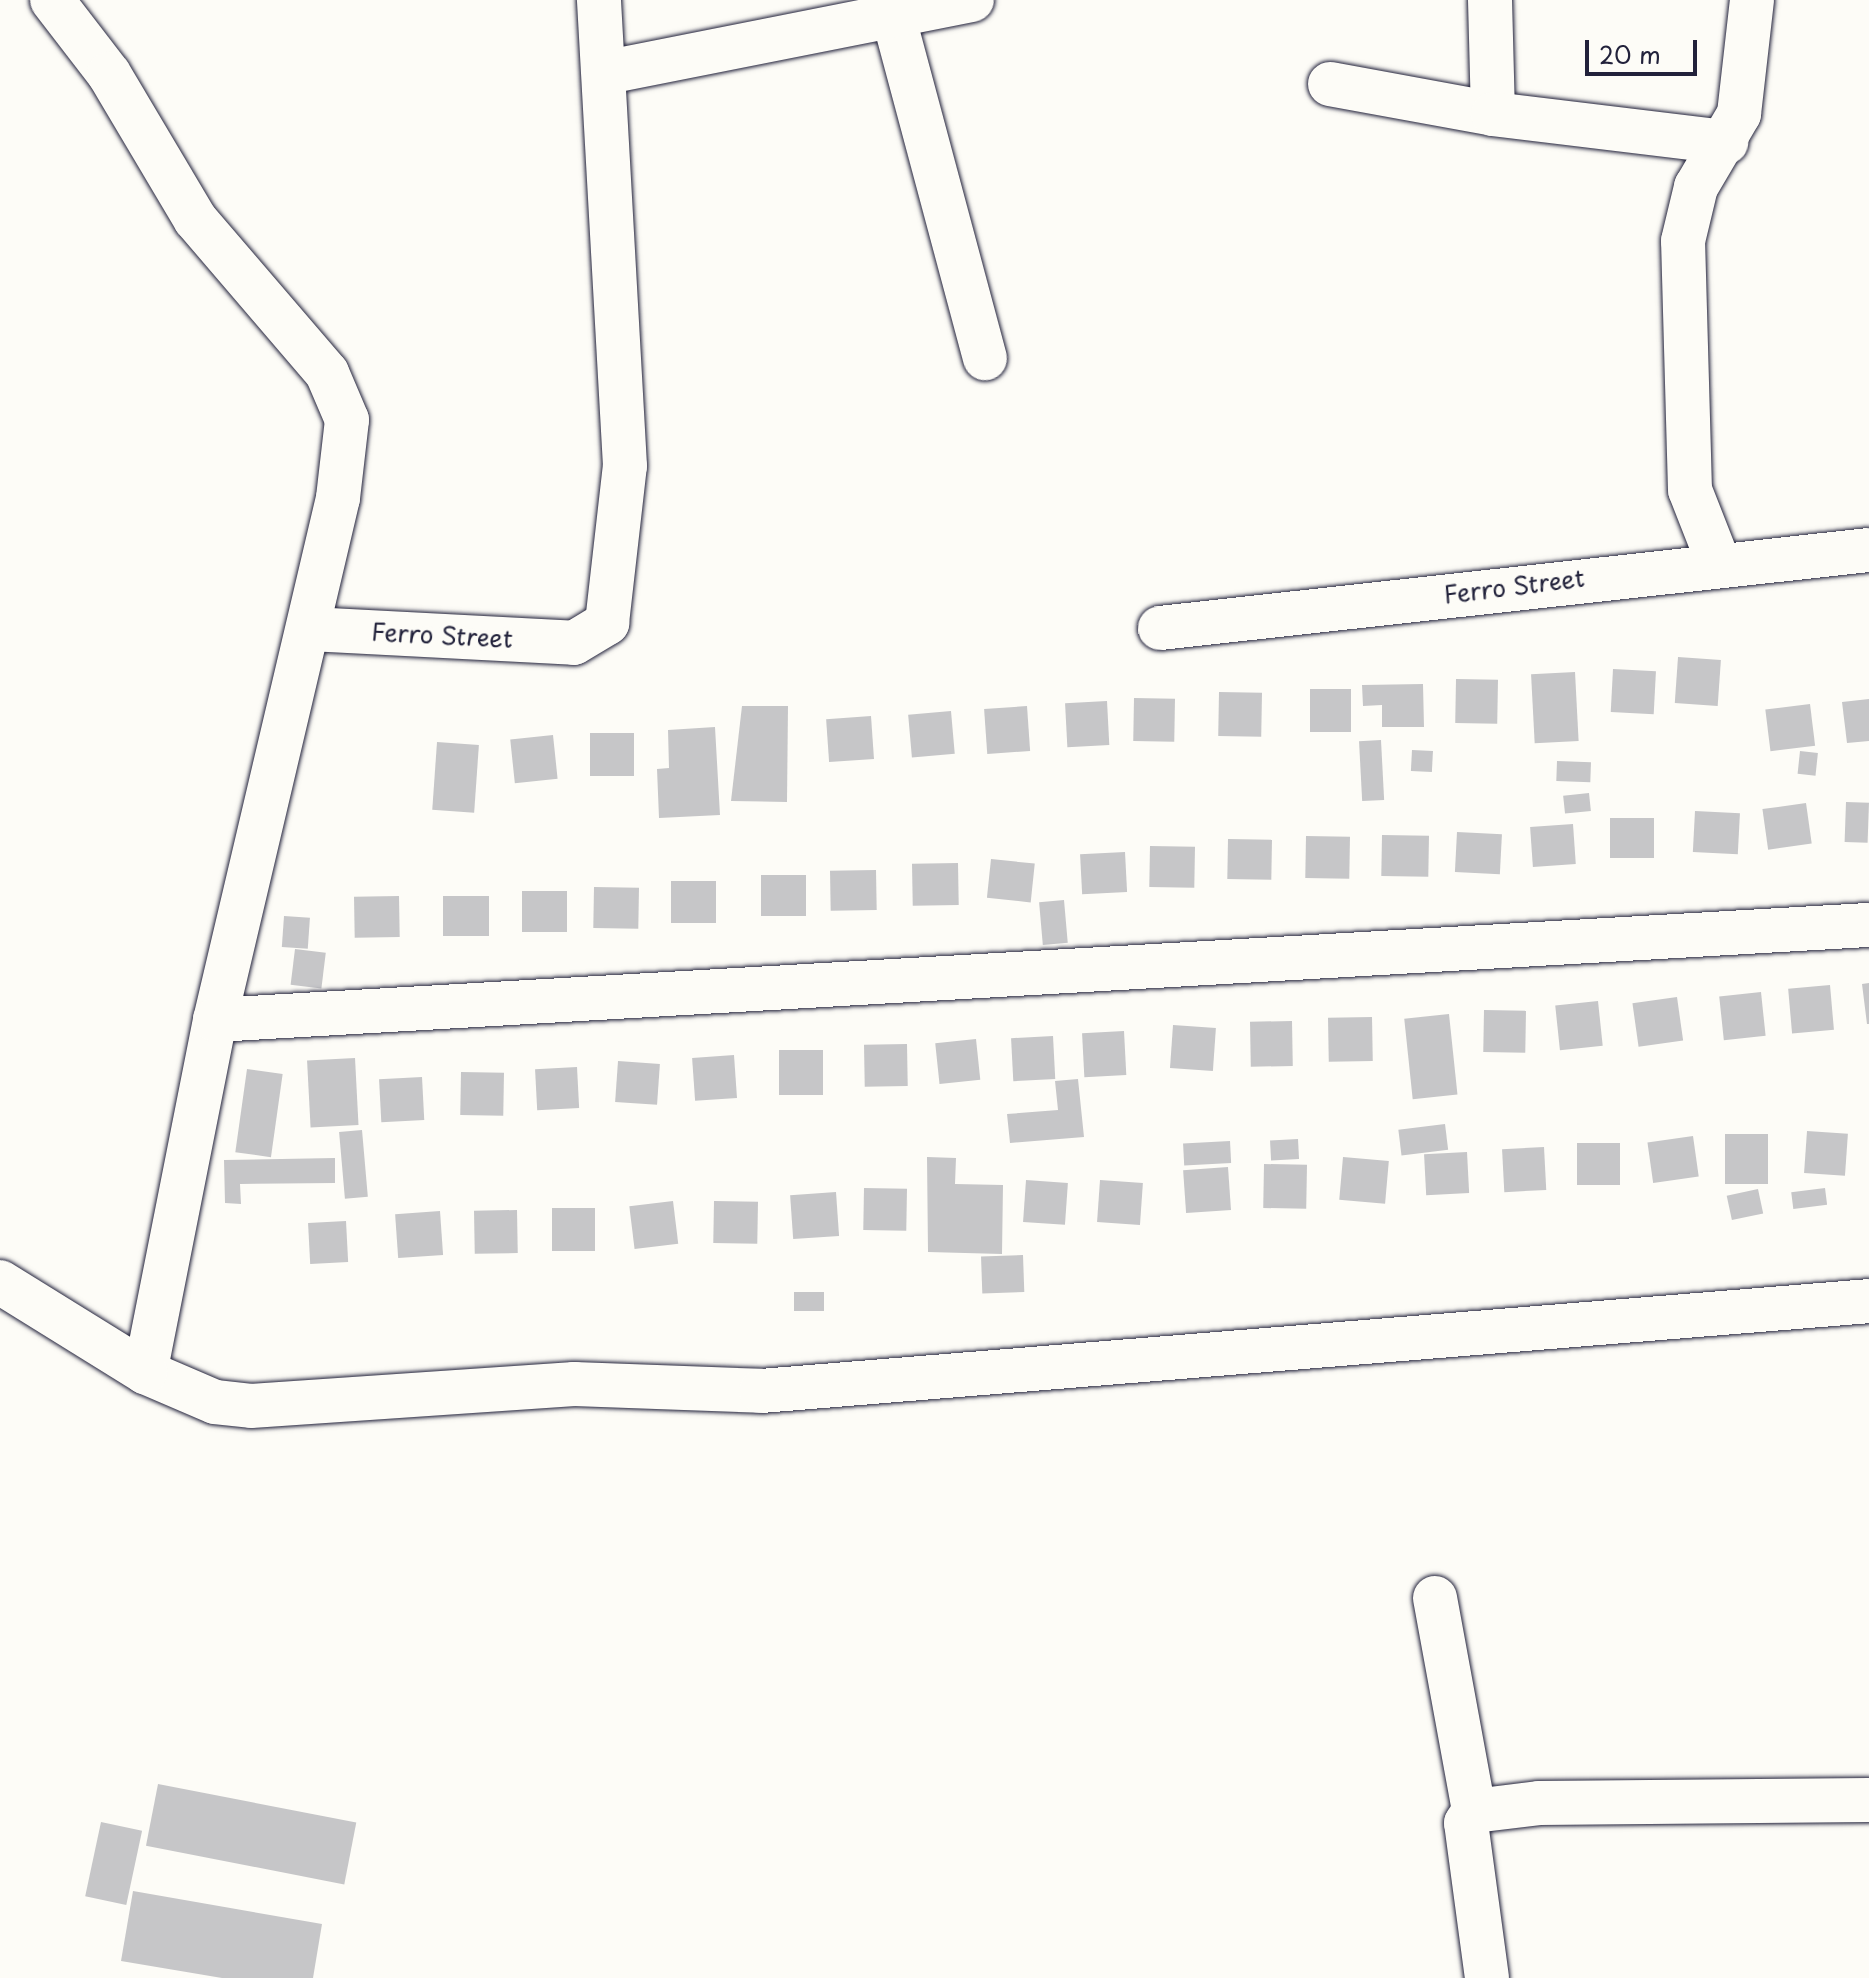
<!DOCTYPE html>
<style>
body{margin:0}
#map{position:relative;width:1869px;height:1978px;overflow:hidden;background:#fdfcf7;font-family:"Playpen Sans",sans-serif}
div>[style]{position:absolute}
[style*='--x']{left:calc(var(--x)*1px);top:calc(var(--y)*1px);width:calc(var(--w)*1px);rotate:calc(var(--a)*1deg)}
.building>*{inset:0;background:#c6c6c8;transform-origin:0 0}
.roads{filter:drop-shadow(0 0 2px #22223b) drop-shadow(0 0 2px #22223b)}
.minor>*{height:44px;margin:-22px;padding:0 22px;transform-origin:22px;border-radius:22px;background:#fdfcf7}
span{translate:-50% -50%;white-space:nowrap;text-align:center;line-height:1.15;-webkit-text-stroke:8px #fdfcf7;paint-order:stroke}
.street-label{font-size:24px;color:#22223b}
.scale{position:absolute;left:1585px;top:40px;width:112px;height:36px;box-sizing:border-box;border:4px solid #22223b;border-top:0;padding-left:10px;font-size:24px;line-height:28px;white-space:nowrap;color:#22223b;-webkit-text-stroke:6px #fdfcf7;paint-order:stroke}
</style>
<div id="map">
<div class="building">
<i style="left:1678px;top:657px;width:43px;height:46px;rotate:4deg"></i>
<i style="left:1613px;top:669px;width:43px;height:43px;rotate:3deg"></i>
<i style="left:1575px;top:672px;width:69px;height:44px;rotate:87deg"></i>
<i style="left:1456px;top:679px;width:42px;height:44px;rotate:1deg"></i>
<i style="clip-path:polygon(1423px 684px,1424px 727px,1382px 727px,1382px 705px,1363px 706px,1362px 685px)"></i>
<i style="left:1351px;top:689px;width:43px;height:41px;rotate:90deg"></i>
<i style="left:1219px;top:692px;width:43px;height:44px;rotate:1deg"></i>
<i style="left:1134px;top:698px;width:41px;height:43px;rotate:1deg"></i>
<i style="clip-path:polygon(1869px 699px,1869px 741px,1847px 743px,1842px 702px)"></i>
<i style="left:1107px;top:701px;width:44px;height:42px;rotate:87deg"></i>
<i style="left:1810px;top:704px;width:42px;height:45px;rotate:83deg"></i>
<i style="clip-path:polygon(742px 706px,788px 706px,787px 802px,731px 801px)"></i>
<i style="left:1027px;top:706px;width:45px;height:43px;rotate:86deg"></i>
<i style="left:951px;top:711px;width:43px;height:43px;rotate:85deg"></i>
<i style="left:871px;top:716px;width:43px;height:45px;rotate:86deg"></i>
<i style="clip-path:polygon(715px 727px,720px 815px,659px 818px,657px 769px,669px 768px,668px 730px)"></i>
<i style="left:590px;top:733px;width:44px;height:43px"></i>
<i style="left:553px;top:735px;width:44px;height:43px;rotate:84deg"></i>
<i style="left:1381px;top:740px;width:60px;height:22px;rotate:87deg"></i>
<i style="left:437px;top:742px;width:42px;height:68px;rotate:4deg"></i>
<i style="left:1412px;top:750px;width:21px;height:21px;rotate:3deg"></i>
<i style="left:1800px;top:751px;width:18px;height:23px;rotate:6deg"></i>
<i style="left:1557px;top:761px;width:34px;height:20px;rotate:2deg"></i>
<i style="left:1589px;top:793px;width:18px;height:26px;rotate:84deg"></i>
<i style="left:1846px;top:802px;width:23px;height:40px;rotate:2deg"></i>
<i style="left:1806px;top:803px;width:41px;height:44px;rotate:82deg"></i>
<i style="left:1695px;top:811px;width:45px;height:41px;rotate:3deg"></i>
<i style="left:1610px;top:818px;width:44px;height:40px"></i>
<i style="left:1573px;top:824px;width:40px;height:43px;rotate:86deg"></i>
<i style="left:1457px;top:832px;width:45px;height:40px;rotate:3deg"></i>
<i style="left:1382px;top:835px;width:47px;height:41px;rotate:1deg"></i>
<i style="left:1306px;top:836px;width:44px;height:42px;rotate:1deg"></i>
<i style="left:1228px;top:839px;width:44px;height:40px;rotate:1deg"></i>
<i style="left:1150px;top:846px;width:45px;height:41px;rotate:1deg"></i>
<i style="left:1125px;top:852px;width:40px;height:45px;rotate:87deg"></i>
<i style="left:991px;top:859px;width:44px;height:39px;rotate:6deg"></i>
<i style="left:958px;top:863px;width:42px;height:46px;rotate:89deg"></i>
<i style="left:876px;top:870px;width:40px;height:46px;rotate:89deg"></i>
<i style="left:761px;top:875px;width:45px;height:41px"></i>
<i style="left:716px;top:881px;width:42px;height:45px;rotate:90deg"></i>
<i style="left:594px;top:887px;width:45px;height:41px;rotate:1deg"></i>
<i style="left:567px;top:891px;width:41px;height:45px;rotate:90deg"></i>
<i style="left:399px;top:896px;width:41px;height:45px;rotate:89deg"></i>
<i style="left:443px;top:896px;width:46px;height:40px"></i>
<i style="left:1064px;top:900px;width:43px;height:25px;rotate:85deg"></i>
<i style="left:284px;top:916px;width:26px;height:31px;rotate:4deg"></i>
<i style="left:295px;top:949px;width:31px;height:36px;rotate:7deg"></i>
<i style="clip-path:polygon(1869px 983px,1869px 1024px,1867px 1024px,1862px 984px)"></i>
<i style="left:1830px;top:985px;width:45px;height:42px;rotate:85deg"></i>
<i style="left:1761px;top:992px;width:44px;height:42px;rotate:84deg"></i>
<i style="left:1677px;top:997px;width:44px;height:45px;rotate:82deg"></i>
<i style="left:1598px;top:1001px;width:45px;height:43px;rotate:84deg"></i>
<i style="left:1484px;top:1010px;width:42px;height:42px;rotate:1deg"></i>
<i style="left:1449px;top:1014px;width:81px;height:45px;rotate:84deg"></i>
<i style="left:1372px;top:1017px;width:44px;height:44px;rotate:89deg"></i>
<i style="left:1292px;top:1021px;width:45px;height:42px;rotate:89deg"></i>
<i style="left:1173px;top:1025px;width:43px;height:43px;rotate:4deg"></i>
<i style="left:1124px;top:1031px;width:44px;height:42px;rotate:87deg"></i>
<i style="left:1053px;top:1036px;width:43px;height:42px;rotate:87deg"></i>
<i style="left:976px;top:1039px;width:41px;height:41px;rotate:84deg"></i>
<i style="left:907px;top:1044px;width:42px;height:43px;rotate:89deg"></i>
<i style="left:779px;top:1050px;width:44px;height:45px"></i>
<i style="left:734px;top:1055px;width:43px;height:42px;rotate:86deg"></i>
<i style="left:355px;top:1058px;width:67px;height:48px;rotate:87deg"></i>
<i style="left:618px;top:1061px;width:42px;height:41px;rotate:4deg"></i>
<i style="left:577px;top:1067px;width:41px;height:42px;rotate:87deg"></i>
<i style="left:247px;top:1069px;width:36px;height:84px;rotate:8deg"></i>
<i style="left:461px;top:1072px;width:43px;height:43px;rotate:1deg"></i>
<i style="left:422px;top:1077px;width:43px;height:43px;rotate:87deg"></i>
<i style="clip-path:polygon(1078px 1079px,1084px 1137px,1010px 1143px,1007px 1114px,1058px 1110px,1055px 1081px)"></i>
<i style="left:1445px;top:1124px;width:26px;height:47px;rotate:83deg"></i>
<i style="left:362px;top:1130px;width:67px;height:23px;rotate:85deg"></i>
<i style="left:1807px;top:1131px;width:41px;height:42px;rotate:4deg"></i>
<i style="left:1768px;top:1134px;width:50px;height:43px;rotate:90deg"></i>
<i style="left:1693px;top:1136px;width:41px;height:46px;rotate:82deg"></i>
<i style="left:1298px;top:1139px;width:20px;height:28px;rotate:87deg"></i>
<i style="left:1230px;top:1141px;width:22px;height:47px;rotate:87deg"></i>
<i style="left:1577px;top:1143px;width:43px;height:42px"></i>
<i style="left:1544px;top:1147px;width:43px;height:42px;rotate:87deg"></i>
<i style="left:1467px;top:1152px;width:41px;height:43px;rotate:87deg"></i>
<i style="clip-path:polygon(927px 1157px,956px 1158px,955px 1184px,1003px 1185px,1002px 1254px,928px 1252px)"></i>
<i style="left:1343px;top:1157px;width:46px;height:43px;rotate:5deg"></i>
<i style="clip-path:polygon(335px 1158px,335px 1183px,240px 1184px,241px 1204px,225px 1203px,224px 1160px)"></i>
<i style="left:1264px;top:1164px;width:43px;height:44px;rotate:1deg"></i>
<i style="left:1228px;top:1167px;width:43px;height:45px;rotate:86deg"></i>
<i style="left:1026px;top:1180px;width:42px;height:42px;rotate:4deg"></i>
<i style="left:1100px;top:1180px;width:43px;height:42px;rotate:4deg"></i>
<i style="left:864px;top:1188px;width:43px;height:42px;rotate:1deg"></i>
<i style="left:1825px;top:1188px;width:17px;height:34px;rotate:83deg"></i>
<i style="left:1758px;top:1189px;width:25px;height:32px;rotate:78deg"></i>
<i style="left:836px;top:1192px;width:44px;height:46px;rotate:86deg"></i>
<i style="left:673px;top:1201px;width:43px;height:44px;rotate:83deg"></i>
<i style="left:714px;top:1201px;width:44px;height:42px;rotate:1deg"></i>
<i style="left:552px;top:1208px;width:43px;height:43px"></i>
<i style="left:517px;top:1210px;width:43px;height:43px;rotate:89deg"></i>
<i style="left:440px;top:1211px;width:44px;height:45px;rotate:86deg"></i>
<i style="left:346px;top:1221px;width:41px;height:38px;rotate:87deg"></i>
<i style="left:1023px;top:1255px;width:37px;height:42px;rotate:88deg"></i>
<i style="left:794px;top:1292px;width:30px;height:19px"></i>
<i style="left:158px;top:1784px;width:202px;height:63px;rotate:11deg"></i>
<i style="left:101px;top:1822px;width:42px;height:76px;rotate:12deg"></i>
<i style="clip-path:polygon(133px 1891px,322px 1924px,313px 1978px,222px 1978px,121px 1961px)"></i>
</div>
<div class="roads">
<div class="minor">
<i style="--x:52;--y:0;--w:93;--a:52.4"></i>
<i style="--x:109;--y:74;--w:169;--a:59.3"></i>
<i style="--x:195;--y:219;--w:203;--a:49.4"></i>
<i style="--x:327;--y:373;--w:51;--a:66.9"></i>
<i style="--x:347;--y:420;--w:79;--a:96.6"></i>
<i style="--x:338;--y:498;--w:536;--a:103.26"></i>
<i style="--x:215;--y:1020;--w:359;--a:101.2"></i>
<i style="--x:145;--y:1372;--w:76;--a:23.2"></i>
<i style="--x:215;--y:1402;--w:36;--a:6"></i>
<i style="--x:251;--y:1406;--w:324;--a:-3.9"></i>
<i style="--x:574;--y:1384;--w:187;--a:2.1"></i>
<i style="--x:761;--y:1391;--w:1112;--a:-4.64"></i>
<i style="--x:889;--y:0;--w:371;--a:75"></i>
<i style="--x:1490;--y:0;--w:114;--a:88.5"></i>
<i style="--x:608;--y:72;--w:371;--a:-11.2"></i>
<i style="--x:1330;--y:84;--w:166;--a:10.4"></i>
<i style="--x:1493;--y:114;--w:235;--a:6.9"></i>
<i style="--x:1719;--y:564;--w:79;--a:-111.4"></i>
<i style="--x:1690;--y:490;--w:249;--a:-91.6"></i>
<i style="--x:1683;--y:241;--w:56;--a:-76.5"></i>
<i style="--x:1696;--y:187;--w:85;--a:-59.5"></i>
<i style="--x:1739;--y:114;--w:115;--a:-83.5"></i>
<i style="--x:1160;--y:628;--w:713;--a:-6.28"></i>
<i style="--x:310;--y:629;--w:264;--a:3"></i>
<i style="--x:574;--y:643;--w:39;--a:-31"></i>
<i style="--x:607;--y:623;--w:158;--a:-83.5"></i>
<i style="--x:625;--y:466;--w:467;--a:-93.2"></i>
<i style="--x:215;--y:1020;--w:1657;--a:-3.29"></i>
<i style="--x:0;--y:1282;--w:171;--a:31.8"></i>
<i style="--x:1435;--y:1598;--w:217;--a:79.6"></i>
<i style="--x:1487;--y:1978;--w:156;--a:-97.7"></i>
<i style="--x:1466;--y:1823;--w:14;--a:-56"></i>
<i style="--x:1474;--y:1811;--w:65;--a:-7"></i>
<i style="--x:1539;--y:1803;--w:330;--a:-0.5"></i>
</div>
</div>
<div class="street-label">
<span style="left:1514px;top:586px;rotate:-7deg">Ferro Street</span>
<span style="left:442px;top:635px;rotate:3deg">Ferro Street</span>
</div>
<div class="scale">20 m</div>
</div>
